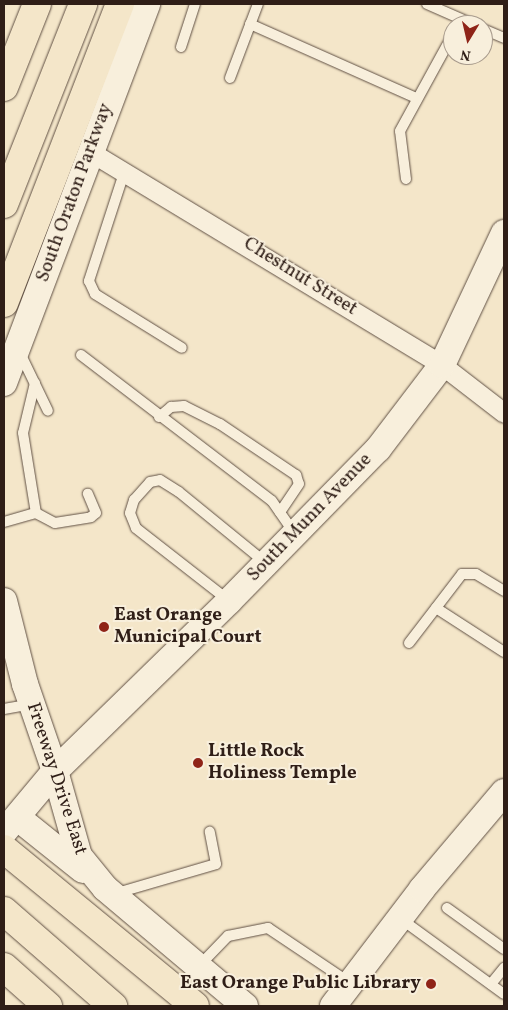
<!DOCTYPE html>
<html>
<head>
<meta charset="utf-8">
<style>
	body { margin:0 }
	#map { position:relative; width:508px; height:1010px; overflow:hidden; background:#f4e6c9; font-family:Vollkorn,serif }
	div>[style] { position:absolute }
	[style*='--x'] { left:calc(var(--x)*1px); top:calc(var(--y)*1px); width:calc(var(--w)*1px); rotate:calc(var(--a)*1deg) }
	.roads { filter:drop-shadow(0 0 1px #605044) drop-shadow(0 0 1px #605044) }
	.lane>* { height:10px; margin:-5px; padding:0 5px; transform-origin:5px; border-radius:5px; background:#f8efdc }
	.street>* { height:19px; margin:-9.5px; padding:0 9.5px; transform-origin:9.5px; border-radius:9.5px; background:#f8efdc }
	.secondary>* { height:26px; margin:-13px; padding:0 13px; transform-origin:13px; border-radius:13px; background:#f8efdc }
	.highway>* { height:28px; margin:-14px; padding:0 14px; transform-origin:14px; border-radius:14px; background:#f4e6c9 }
	.dots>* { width:14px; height:14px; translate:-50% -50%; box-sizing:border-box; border:2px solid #f8efdc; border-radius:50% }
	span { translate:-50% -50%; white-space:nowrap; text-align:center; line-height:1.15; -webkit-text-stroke:4px #f8efdc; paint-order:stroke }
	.street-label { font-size:19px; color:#2f1e17 }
	.poi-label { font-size:19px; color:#2f1e17; font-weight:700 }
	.left { translate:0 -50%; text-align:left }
	.right { translate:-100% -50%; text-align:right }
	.frame { position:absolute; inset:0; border:5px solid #2f1e17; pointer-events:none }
	.north { position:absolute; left:443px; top:15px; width:50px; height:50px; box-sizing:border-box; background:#f8efdc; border:1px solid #a89b8d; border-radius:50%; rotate:189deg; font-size:14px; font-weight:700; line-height:20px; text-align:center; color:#2f1e17 }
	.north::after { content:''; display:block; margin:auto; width:18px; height:22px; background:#8f2418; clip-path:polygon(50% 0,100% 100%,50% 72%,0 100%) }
</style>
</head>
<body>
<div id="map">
	<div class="roads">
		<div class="lane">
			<i style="--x:427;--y:4;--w:52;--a:23.6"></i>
			<i style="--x:250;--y:24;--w:182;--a:24"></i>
			<i style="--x:483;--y:29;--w:23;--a:23"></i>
			<i style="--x:181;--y:47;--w:45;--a:-72"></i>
			<i style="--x:230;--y:78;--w:79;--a:-69.3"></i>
			<i style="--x:125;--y:170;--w:117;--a:108"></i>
			<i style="--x:89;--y:281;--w:14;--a:65"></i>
			<i style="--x:95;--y:294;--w:102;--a:31.8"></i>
			<i style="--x:406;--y:179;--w:48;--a:-97.1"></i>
			<i style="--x:400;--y:131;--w:111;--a:-61.3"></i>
			<i style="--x:20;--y:353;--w:64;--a:64.2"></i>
			<i style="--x:81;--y:355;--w:240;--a:37.4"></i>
			<i style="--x:272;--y:501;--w:40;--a:55.1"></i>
			<i style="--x:35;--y:383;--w:51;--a:103.5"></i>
			<i style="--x:23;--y:433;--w:81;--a:80.8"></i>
			<i style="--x:159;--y:417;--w:16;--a:-40"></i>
			<i style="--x:171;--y:407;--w:13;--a:-4"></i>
			<i style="--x:184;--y:406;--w:40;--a:26.6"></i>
			<i style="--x:220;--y:424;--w:92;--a:33.9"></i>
			<i style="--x:296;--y:475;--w:9;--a:72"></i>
			<i style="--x:299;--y:484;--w:34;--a:124"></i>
			<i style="--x:4;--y:522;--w:33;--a:-16"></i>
			<i style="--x:36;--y:513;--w:21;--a:28"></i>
			<i style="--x:55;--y:523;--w:36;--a:-9"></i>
			<i style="--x:91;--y:517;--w:6;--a:-39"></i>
			<i style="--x:96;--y:513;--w:21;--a:-113"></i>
			<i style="--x:228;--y:600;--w:117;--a:-142"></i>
			<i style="--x:136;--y:528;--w:16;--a:-112"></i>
			<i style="--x:130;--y:513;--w:14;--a:-73"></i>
			<i style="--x:134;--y:500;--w:24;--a:-48"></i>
			<i style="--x:150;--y:482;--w:10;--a:-11"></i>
			<i style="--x:160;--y:480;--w:22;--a:32"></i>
			<i style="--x:179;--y:492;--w:112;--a:39.2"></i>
			<i style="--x:436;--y:608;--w:81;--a:32.9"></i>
			<i style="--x:409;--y:643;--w:87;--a:-52.5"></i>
			<i style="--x:462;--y:574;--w:14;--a:0"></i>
			<i style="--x:476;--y:574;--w:33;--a:31"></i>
			<i style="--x:4;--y:709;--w:28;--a:-10"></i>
			<i style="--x:117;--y:893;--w:103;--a:-16.3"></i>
			<i style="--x:216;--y:864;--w:33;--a:-101"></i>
			<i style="--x:447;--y:908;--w:70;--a:35.7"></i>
			<i style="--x:401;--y:919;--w:127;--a:36.1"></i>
			<i style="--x:199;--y:966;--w:42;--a:-46"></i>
			<i style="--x:228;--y:936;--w:41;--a:-11.3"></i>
			<i style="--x:268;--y:928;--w:99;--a:33.9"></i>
			<i style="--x:491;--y:984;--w:21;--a:-51"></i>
		</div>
		<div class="street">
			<i style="--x:89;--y:151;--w:413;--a:31.2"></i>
			<i style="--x:442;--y:365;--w:78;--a:37.7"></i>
		</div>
		<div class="secondary">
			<i style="--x:4;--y:383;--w:405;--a:-69.3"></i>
			<i style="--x:4;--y:601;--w:86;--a:75.8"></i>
			<i style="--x:25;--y:684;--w:92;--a:71"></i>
			<i style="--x:55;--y:771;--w:88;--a:74.2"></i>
			<i style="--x:79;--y:856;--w:41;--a:50.9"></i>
			<i style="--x:105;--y:888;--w:183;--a:40.1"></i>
			<i style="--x:18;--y:818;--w:83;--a:38.7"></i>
			<i style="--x:4;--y:832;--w:80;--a:-50.1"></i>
			<i style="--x:55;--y:771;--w:243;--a:-44.3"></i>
			<i style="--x:229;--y:601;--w:213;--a:-45.6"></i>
			<i style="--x:378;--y:449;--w:106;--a:-52.7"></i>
			<i style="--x:442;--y:365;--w:146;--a:-64.8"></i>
			<i style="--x:333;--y:1006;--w:147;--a:-52.7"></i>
			<i style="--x:422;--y:889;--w:127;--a:-49.8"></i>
		</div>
		<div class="highway">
			<i style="--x:4;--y:87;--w:89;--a:-68.3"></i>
			<i style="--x:4;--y:204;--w:215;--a:-68.4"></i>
			<i style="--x:4;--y:303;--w:321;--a:-68.8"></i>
			<i style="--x:4;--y:849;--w:247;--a:39.4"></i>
			<i style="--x:4;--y:911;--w:145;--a:41.1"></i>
			<i style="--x:4;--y:967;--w:59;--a:41.6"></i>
		</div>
	</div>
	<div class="dots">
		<i style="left:104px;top:627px;background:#8f2418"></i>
		<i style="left:198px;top:763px;background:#8f2418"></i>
		<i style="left:431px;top:984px;background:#8f2418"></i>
	</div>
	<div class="street-label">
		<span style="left:75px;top:193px;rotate:-70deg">South Oraton Parkway</span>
		<span style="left:300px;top:277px;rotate:32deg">Chestnut Street</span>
		<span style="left:310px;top:518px;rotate:-46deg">South Munn Avenue</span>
		<span style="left:56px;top:779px;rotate:72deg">Freeway Drive East</span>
	</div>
	<div class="poi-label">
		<span class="left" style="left:114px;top:627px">East Orange<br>Municipal Court</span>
		<span class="left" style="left:208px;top:763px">Little Rock<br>Holiness Temple</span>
		<span class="right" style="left:421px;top:984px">East Orange Public Library</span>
	</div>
	<div class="frame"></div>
	<div class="north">N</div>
</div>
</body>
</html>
